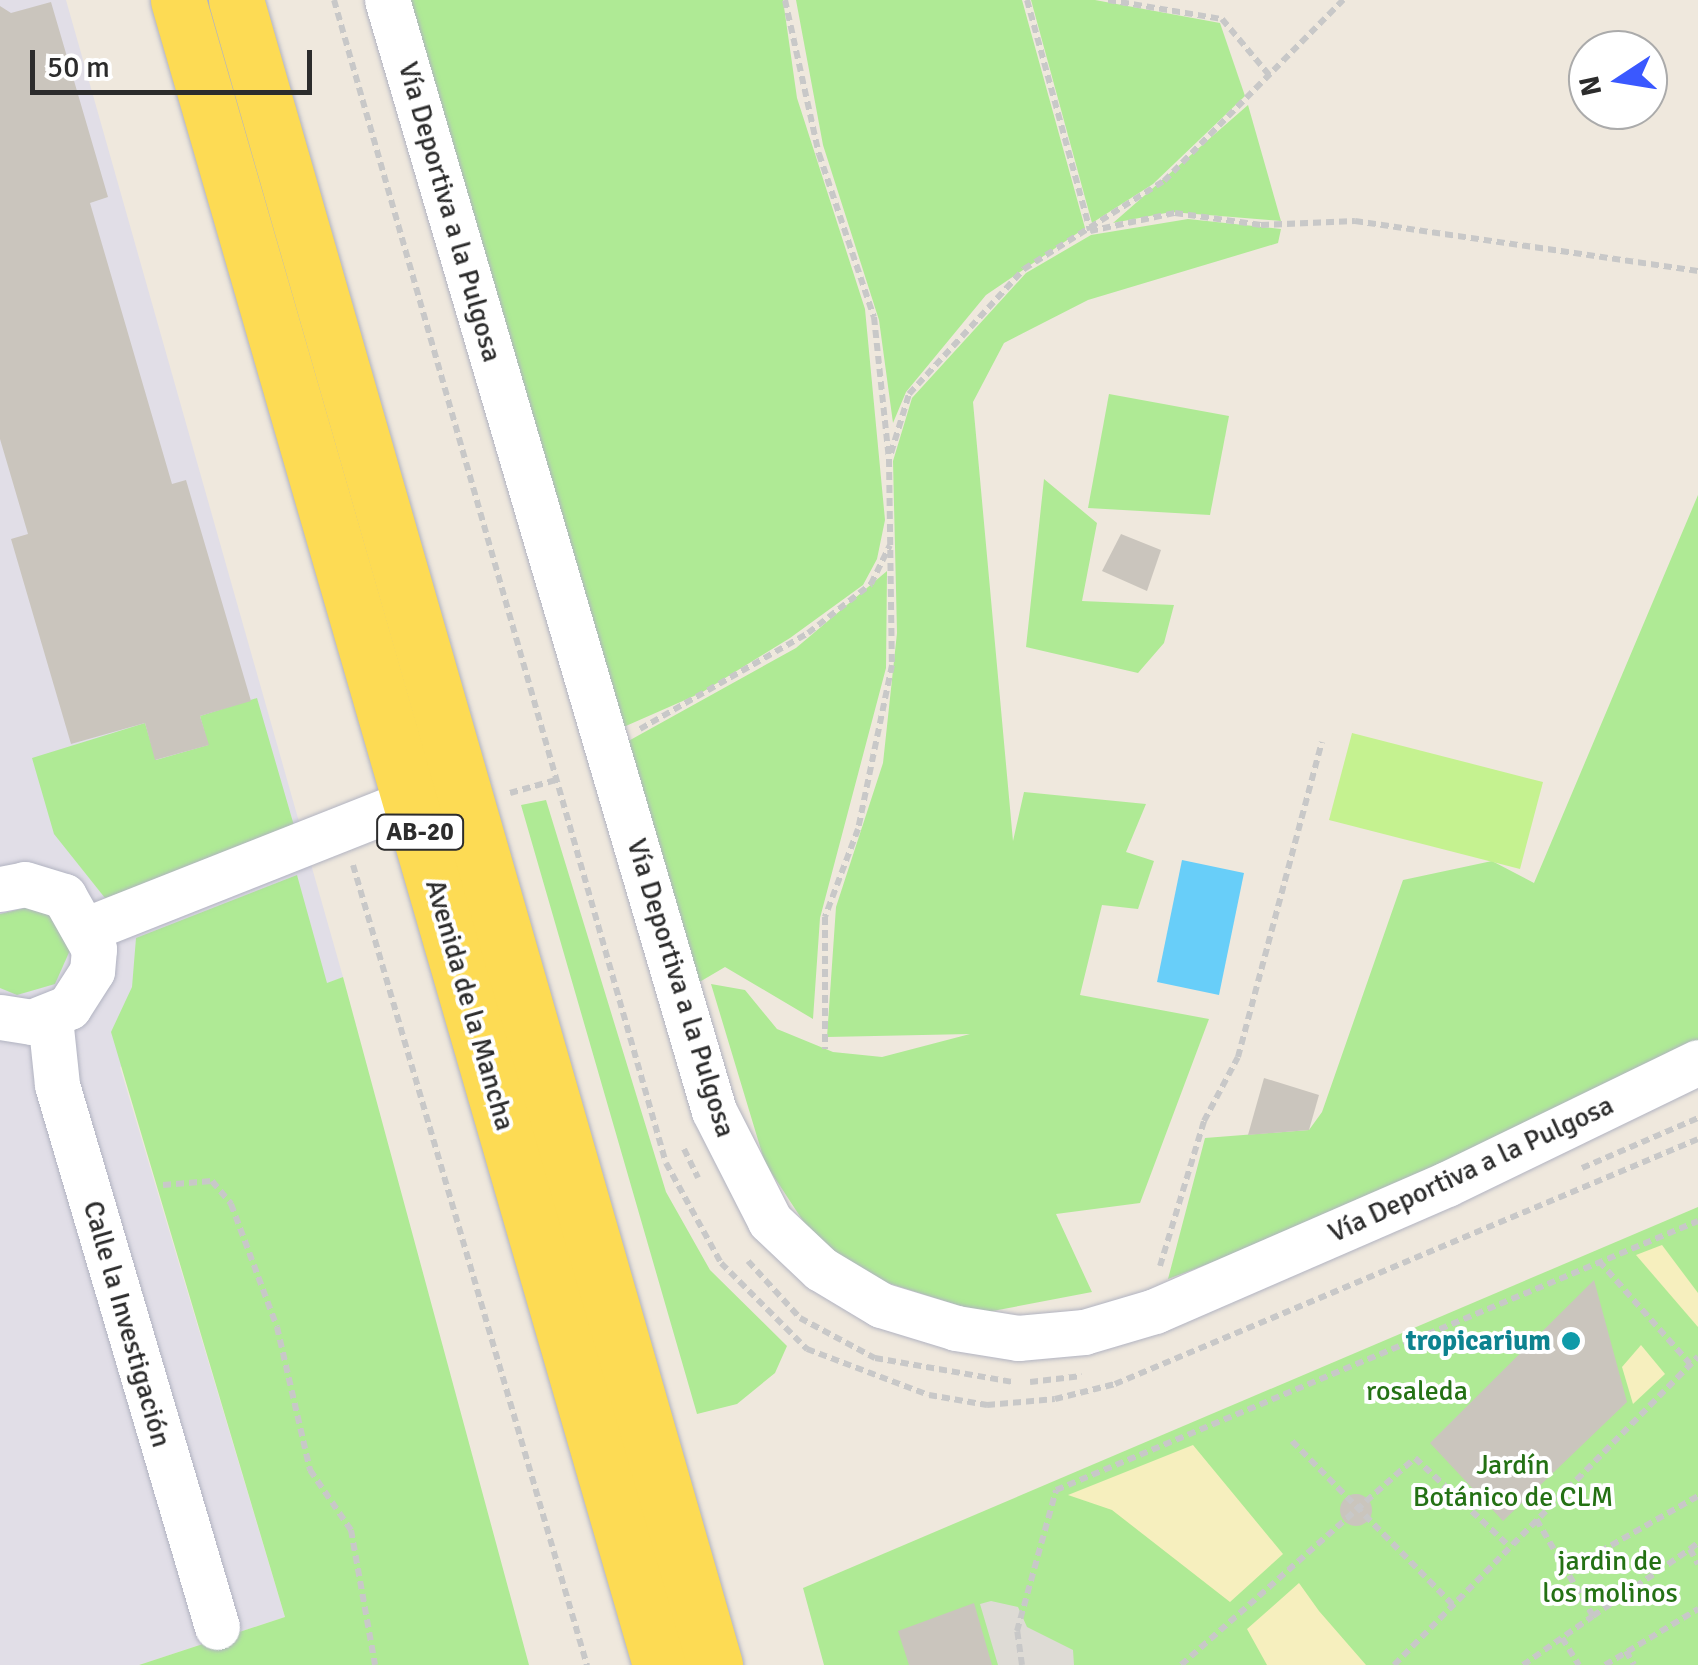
<!DOCTYPE html>
<html>
<head>
<meta charset="utf-8">
<style>
	body { margin:0 }
	#map { position:relative; width:1698px; height:1665px; overflow:hidden; background:#efe8dd; font-family:Signika,sans-serif }
	div>[style] { position:absolute }
	[style*='--x'] { left:calc(var(--x)*1px); top:calc(var(--y)*1px); width:calc(var(--w)*1px); rotate:calc(var(--a)*1deg) }
	.industrial>* { inset:0; background:#e1dee7 }
	.green>* { inset:0; background:#afea95 }
	.sand>* { inset:0; background:#f6efbe }
	.pitch>* { inset:0; background:#c5f290 }
	.plaza>* { inset:0; background:#dedbd5 }
	.water>* { inset:0; background:#68cef9 }
	.building>* { inset:0; background:#cac5bd }
	.round { border-radius:50% }
	.path>* { height:6px; margin-top:-3px; transform-origin:0; background:repeating-linear-gradient(90deg,#c8c8c8 0 8px,transparent 0 13px) }
	.roads { filter:drop-shadow(0 0 2px #b1b3c1) drop-shadow(0 0 2px #b1b3c1) }
	.minor>* { height:45px; margin:-22.5px; padding:0 22.5px; transform-origin:22.5px; border-radius:22.5px; background:#fff }
	.major>* { height:55px; margin:-27.5px; padding:0 27.5px; transform-origin:27.5px; border-radius:27.5px; background:#fddb54 }
	.dots>* { width:28px; height:28px; translate:-50% -50%; box-sizing:border-box; border:5px solid #fff; border-radius:50% }
	span { translate:-50% -50%; white-space:nowrap; text-align:center; line-height:1.15; -webkit-text-stroke:8px #fff; paint-order:stroke }
	.shield-label span { padding:2px 8px; background:#fff; border:2px solid; border-radius:8px; -webkit-text-stroke-width:0 }
	.shield-label { font-size:25px; color:#2c2c2c; font-weight:700 }
	.street-label { font-size:28px; color:#2c2c2c }
	.culture-label { font-size:28px; color:#0d838f; font-weight:700 }
	.right { translate:-100% -50%; text-align:right }
	.park-label { font-size:28px; color:#247114 }
	.north { position:absolute; left:1568px; top:30px; width:100px; height:100px; box-sizing:border-box; background:#fff; border:2px solid #ababab; border-radius:50%; rotate:258deg; font-size:28px; font-weight:700; line-height:40px; text-align:center; color:#2c2c2c }
	.north::after { content:''; display:block; margin:auto; width:35px; height:45px; background:#3a58ff; clip-path:polygon(50% 0,100% 100%,50% 72%,0 100%) }
	.scale { position:absolute; left:30px; top:50px; width:282px; height:45px; box-sizing:border-box; border:5px solid #2c2c2c; border-top:0; padding-left:12px; font-size:30px; line-height:35px; white-space:nowrap; color:#2c2c2c; -webkit-text-stroke:8px #fff; paint-order:stroke }
</style>
</head>
<body>
<div id="map">
	<div class="industrial">
		<i style="clip-path:polygon(0 0,66px 0,343px 977px,120px 1067px,285px 1617px,139px 1665px,0 1665px)"></i>
	</div>
	<div class="green">
		<i style="clip-path:polygon(408px 0,783px 0,797px 98px,865px 309px,885px 520px,877px 559px,863px 585px,790px 638px,701px 693px,619px 729px)"></i>
		<i style="clip-path:polygon(796px 0,1022px 0,1085px 228px,986px 295px,906px 392px,893px 423px,879px 320px,823px 145px)"></i>
		<i style="clip-path:polygon(1031px 0,1095px 0,1220px 23px,1245px 96px,1153px 184px,1092px 223px)"></i>
		<i style="clip-path:polygon(1248px 105px,1281px 221px,1171px 212px,1113px 223px)"></i>
		<i style="clip-path:polygon(1188px 219px,1281px 229px,1278px 243px,1088px 300px,1004px 343px,973px 402px,1013px 841px,1024px 792px,1146px 804px,1126px 852px,1154px 861px,1138px 909px,1102px 905px,1080px 995px,1209px 1019px,1140px 1203px,1056px 1214px,1092px 1292px,982px 1313px,850px 1271px,805px 1224px,765px 1163px,711px 984px,745px 990px,777px 1029px,833px 1052px,882px 1057px,970px 1034px,827px 1037px,836px 907px,883px 763px,897px 633px,893px 461px,912px 398px,1026px 273px,1091px 235px)"></i>
		<i style="clip-path:polygon(1109px 394px,1229px 416px,1210px 515px,1088px 508px)"></i>
		<i style="clip-path:polygon(1044px 479px,1097px 523px,1082px 601px,1174px 605px,1164px 643px,1138px 673px,1026px 647px)"></i>
		<i style="clip-path:polygon(1698px 495px,1698px 1042px,1375px 1201px,1168px 1279px,1205px 1138px,1309px 1130px,1322px 1112px,1403px 880px,1492px 861px,1534px 883px)"></i>
		<i style="clip-path:polygon(887px 571px,886px 668px,820px 918px,813px 1019px,725px 967px,691px 987px,623px 744px,796px 648px)"></i>
		<i style="clip-path:polygon(257px 698px,297px 836px,105px 898px,54px 834px,32px 758px,145px 723px,156px 760px,208px 745px,200px 716px)"></i>
		<i style="clip-path:polygon(546px 800px,666px 1192px,710px 1270px,787px 1346px,775px 1373px,737px 1404px,697px 1414px,521px 805px)"></i>
		<i style="clip-path:polygon(297px 875px,327px 983px,343px 977px,529px 1665px,139px 1665px,285px 1617px,111px 1032px,132px 987px,136px 938px)"></i>
		<i style="clip-path:polygon(33px 906px,52px 913px,71px 948px,55px 984px,17px 995px,0 988px,0 914px)"></i>
		<i style="clip-path:polygon(1698px 1207px,1698px 1665px,824px 1665px,803px 1588px)"></i>
	</div>
	<div class="sand">
		<i style="clip-path:polygon(1662px 1245px,1698px 1293px,1698px 1327px,1636px 1255px)"></i>
		<i style="clip-path:polygon(1641px 1345px,1665px 1374px,1633px 1404px,1622px 1367px)"></i>
		<i style="clip-path:polygon(1193px 1445px,1283px 1554px,1230px 1602px,1112px 1510px,1068px 1495px)"></i>
		<i style="clip-path:polygon(1299px 1583px,1319px 1611px,1366px 1665px,1267px 1665px,1247px 1629px)"></i>
	</div>
	<div class="pitch">
		<i style="clip-path:polygon(1352px 733px,1543px 782px,1520px 869px,1329px 820px)"></i>
	</div>
	<div class="plaza">
		<i style="clip-path:polygon(991px 1601px,1018px 1607px,1027px 1627px,1073px 1650px,1074px 1665px,998px 1665px,980px 1604px)"></i>
	</div>
	<div class="water">
		<i style="clip-path:polygon(1182px 860px,1244px 873px,1219px 995px,1157px 982px)"></i>
	</div>
	<div class="building">
		<i style="clip-path:polygon(51px 2px,108px 197px,90px 203px,172px 484px,186px 480px,251px 701px,200px 716px,209px 745px,155px 760px,145px 723px,71px 744px,11px 539px,28px 534px,0 439px,0 6px,11px 13px)"></i>
		<i style="clip-path:polygon(1121px 534px,1161px 550px,1147px 591px,1102px 571px)"></i>
		<i style="clip-path:polygon(1264px 1078px,1319px 1095px,1309px 1130px,1248px 1135px)"></i>
		<i style="clip-path:polygon(1594px 1280px,1627px 1402px,1503px 1521px,1430px 1443px)"></i>
		<i class="round" style="left:1340px;top:1494px;width:32px;height:32px"></i>
		<i style="clip-path:polygon(974px 1603px,992px 1665px,909px 1665px,898px 1631px)"></i>
	</div>
	<div class="path">
		<i style="--x:334;--y:0;--w:1209;--a:74.07"></i>
		<i style="--x:666;--y:1163;--w:114;--a:61.2"></i>
		<i style="--x:721;--y:1263;--w:122;--a:45"></i>
		<i style="--x:807;--y:1349;--w:130;--a:20.7"></i>
		<i style="--x:929;--y:1395;--w:59;--a:9.8"></i>
		<i style="--x:987;--y:1405;--w:68;--a:-5"></i>
		<i style="--x:1055;--y:1399;--w:62;--a:-14"></i>
		<i style="--x:1115;--y:1384;--w:632;--a:-22.79"></i>
		<i style="--x:785;--y:0;--w:158;--a:77.6"></i>
		<i style="--x:819;--y:154;--w:172;--a:71.4"></i>
		<i style="--x:874;--y:317;--w:143;--a:84"></i>
		<i style="--x:889;--y:459;--w:206;--a:89.2"></i>
		<i style="--x:892;--y:665;--w:167;--a:101.7"></i>
		<i style="--x:858;--y:829;--w:94;--a:110.6"></i>
		<i style="--x:825;--y:917;--w:132;--a:90"></i>
		<i style="--x:1027;--y:0;--w:239;--a:74.7"></i>
		<i style="--x:1090;--y:231;--w:87;--a:-12"></i>
		<i style="--x:1175;--y:213;--w:87;--a:7.9"></i>
		<i style="--x:1261;--y:225;--w:94;--a:-2.4"></i>
		<i style="--x:1355;--y:221;--w:347;--a:8.3"></i>
		<i style="--x:1108;--y:0;--w:116;--a:9.5"></i>
		<i style="--x:1222;--y:19;--w:75;--a:49.9"></i>
		<i style="--x:891;--y:453;--w:62;--a:-73"></i>
		<i style="--x:909;--y:394;--w:170;--a:-47.4"></i>
		<i style="--x:1024;--y:269;--w:165;--a:-32.2"></i>
		<i style="--x:1164;--y:181;--w:255;--a:-45.3"></i>
		<i style="--x:640;--y:729;--w:193;--a:-29.7"></i>
		<i style="--x:808;--y:633;--w:80;--a:-37.9"></i>
		<i style="--x:871;--y:584;--w:43;--a:-64"></i>
		<i style="--x:510;--y:793;--w:48;--a:-15.8"></i>
		<i style="--x:353;--y:865;--w:834;--a:73.7"></i>
		<i style="--x:684;--y:1149;--w:32;--a:64"></i>
		<i style="--x:1582;--y:1168;--w:126;--a:-23.3"></i>
		<i style="--x:163;--y:1185;--w:49;--a:-4.7"></i>
		<i style="--x:212;--y:1181;--w:30;--a:50"></i>
		<i style="--x:231;--y:1204;--w:131;--a:69.5"></i>
		<i style="--x:277;--y:1327;--w:147;--a:77"></i>
		<i style="--x:310;--y:1470;--w:73;--a:55.7"></i>
		<i style="--x:351;--y:1530;--w:137;--a:79.9"></i>
		<i style="--x:748;--y:1261;--w:77;--a:47.6"></i>
		<i style="--x:800;--y:1318;--w:85;--a:28.1"></i>
		<i style="--x:875;--y:1358;--w:139;--a:9.9"></i>
		<i style="--x:1599;--y:1261;--w:137;--a:48.5"></i>
		<i style="--x:1160;--y:1266;--w:152;--a:-73.1"></i>
		<i style="--x:1204;--y:1121;--w:72;--a:-62"></i>
		<i style="--x:1238;--y:1057;--w:326;--a:-75.1"></i>
		<i style="--x:1030;--y:1382;--w:52;--a:-6.6"></i>
		<i style="--x:1292;--y:1441;--w:230;--a:45.5"></i>
		<i style="--x:1690;--y:1549;--w:10;--a:-37"></i>
		<i style="--x:1566;--y:1571;--w:152;--a:-29.6"></i>
		<i style="--x:1593;--y:1616;--w:118;--a:-34.6"></i>
		<i style="--x:1690;--y:1549;--w:17;--a:62"></i>
		<i style="--x:1562;--y:1638;--w:32;--a:58"></i>
		<i style="--x:1626;--y:1651;--w:16;--a:60"></i>
		<i style="--x:1022;--y:1665;--w:34;--a:-98"></i>
		<i style="--x:1017;--y:1631;--w:146;--a:-74.5"></i>
		<i style="--x:1056;--y:1490;--w:696;--a:-22.73"></i>
		<i style="--x:1181;--y:1665;--w:312;--a:-41.5"></i>
		<i style="--x:1415;--y:1458;--w:129;--a:43.1"></i>
		<i style="--x:1394;--y:1665;--w:433;--a:-45.4"></i>
		<i style="--x:1523;--y:1665;--w:85;--a:-35"></i>
		<i style="--x:1593;--y:1616;--w:113;--a:-120.4"></i>
		<i style="--x:1605;--y:1665;--w:109;--a:-31.1"></i>
	</div>
	<div class="roads">
		<div class="minor">
			<i style="--x:387;--y:0;--w:1158;--a:73.6"></i>
			<i style="--x:714;--y:1111;--w:123;--a:63"></i>
			<i style="--x:770;--y:1221;--w:70;--a:43.3"></i>
			<i style="--x:821;--y:1269;--w:70;--a:31"></i>
			<i style="--x:881;--y:1305;--w:78;--a:17"></i>
			<i style="--x:956;--y:1328;--w:63;--a:9.2"></i>
			<i style="--x:1018;--y:1338;--w:66;--a:-5.2"></i>
			<i style="--x:1084;--y:1332;--w:74;--a:-16.5"></i>
			<i style="--x:1155;--y:1311;--w:318;--a:-23.5"></i>
			<i style="--x:1447;--y:1184;--w:279;--a:-25.9"></i>
			<i style="--x:0;--y:889;--w:25;--a:-11"></i>
			<i style="--x:25;--y:884;--w:41;--a:17.1"></i>
			<i style="--x:64;--y:896;--w:61;--a:60.5"></i>
			<i style="--x:94;--y:949;--w:22;--a:95"></i>
			<i style="--x:92;--y:971;--w:43;--a:122.6"></i>
			<i style="--x:69;--y:1007;--w:40;--a:158"></i>
			<i style="--x:32;--y:1022;--w:32;--a:-171"></i>
			<i style="--x:90;--y:928;--w:344;--a:-21.6"></i>
			<i style="--x:50;--y:1018;--w:67;--a:84"></i>
			<i style="--x:57;--y:1085;--w:565;--a:73.55"></i>
		</div>
		<div class="major">
			<i style="--x:178;--y:0;--w:1733;--a:73.85"></i>
			<i style="--x:236;--y:0;--w:1733;--a:73.95"></i>
		</div>
	</div>
	<div class="dots">
		<i style="left:1571px;top:1341px;background:#0f9aa8"></i>
	</div>
	<div class="shield-label">
		<span style="left:420px;top:832px">AB-20</span>
	</div>
	<div class="street-label">
		<span style="left:450px;top:212px;rotate:74deg">Vía Deportiva a la Pulgosa</span>
		<span style="left:681px;top:988px;rotate:73deg">Vía Deportiva a la Pulgosa</span>
		<span style="left:470px;top:1005px;rotate:74deg">Avenida de la Mancha</span>
		<span style="left:1471px;top:1169px;rotate:-25deg">Vía Deportiva a la Pulgosa</span>
		<span style="left:127px;top:1324px;rotate:74deg">Calle la Investigación</span>
	</div>
	<div class="culture-label">
		<span class="right" style="left:1551px;top:1341px">tropicarium</span>
	</div>
	<div class="park-label">
		<span style="left:1417px;top:1391px">rosaleda</span>
		<span style="left:1513px;top:1481px">Jardín<br>Botánico de CLM</span>
		<span style="left:1610px;top:1577px">jardin de<br>los molinos</span>
	</div>
	<div class="north">N</div>
	<div class="scale">50 m</div>
</div>
</body>
</html>
